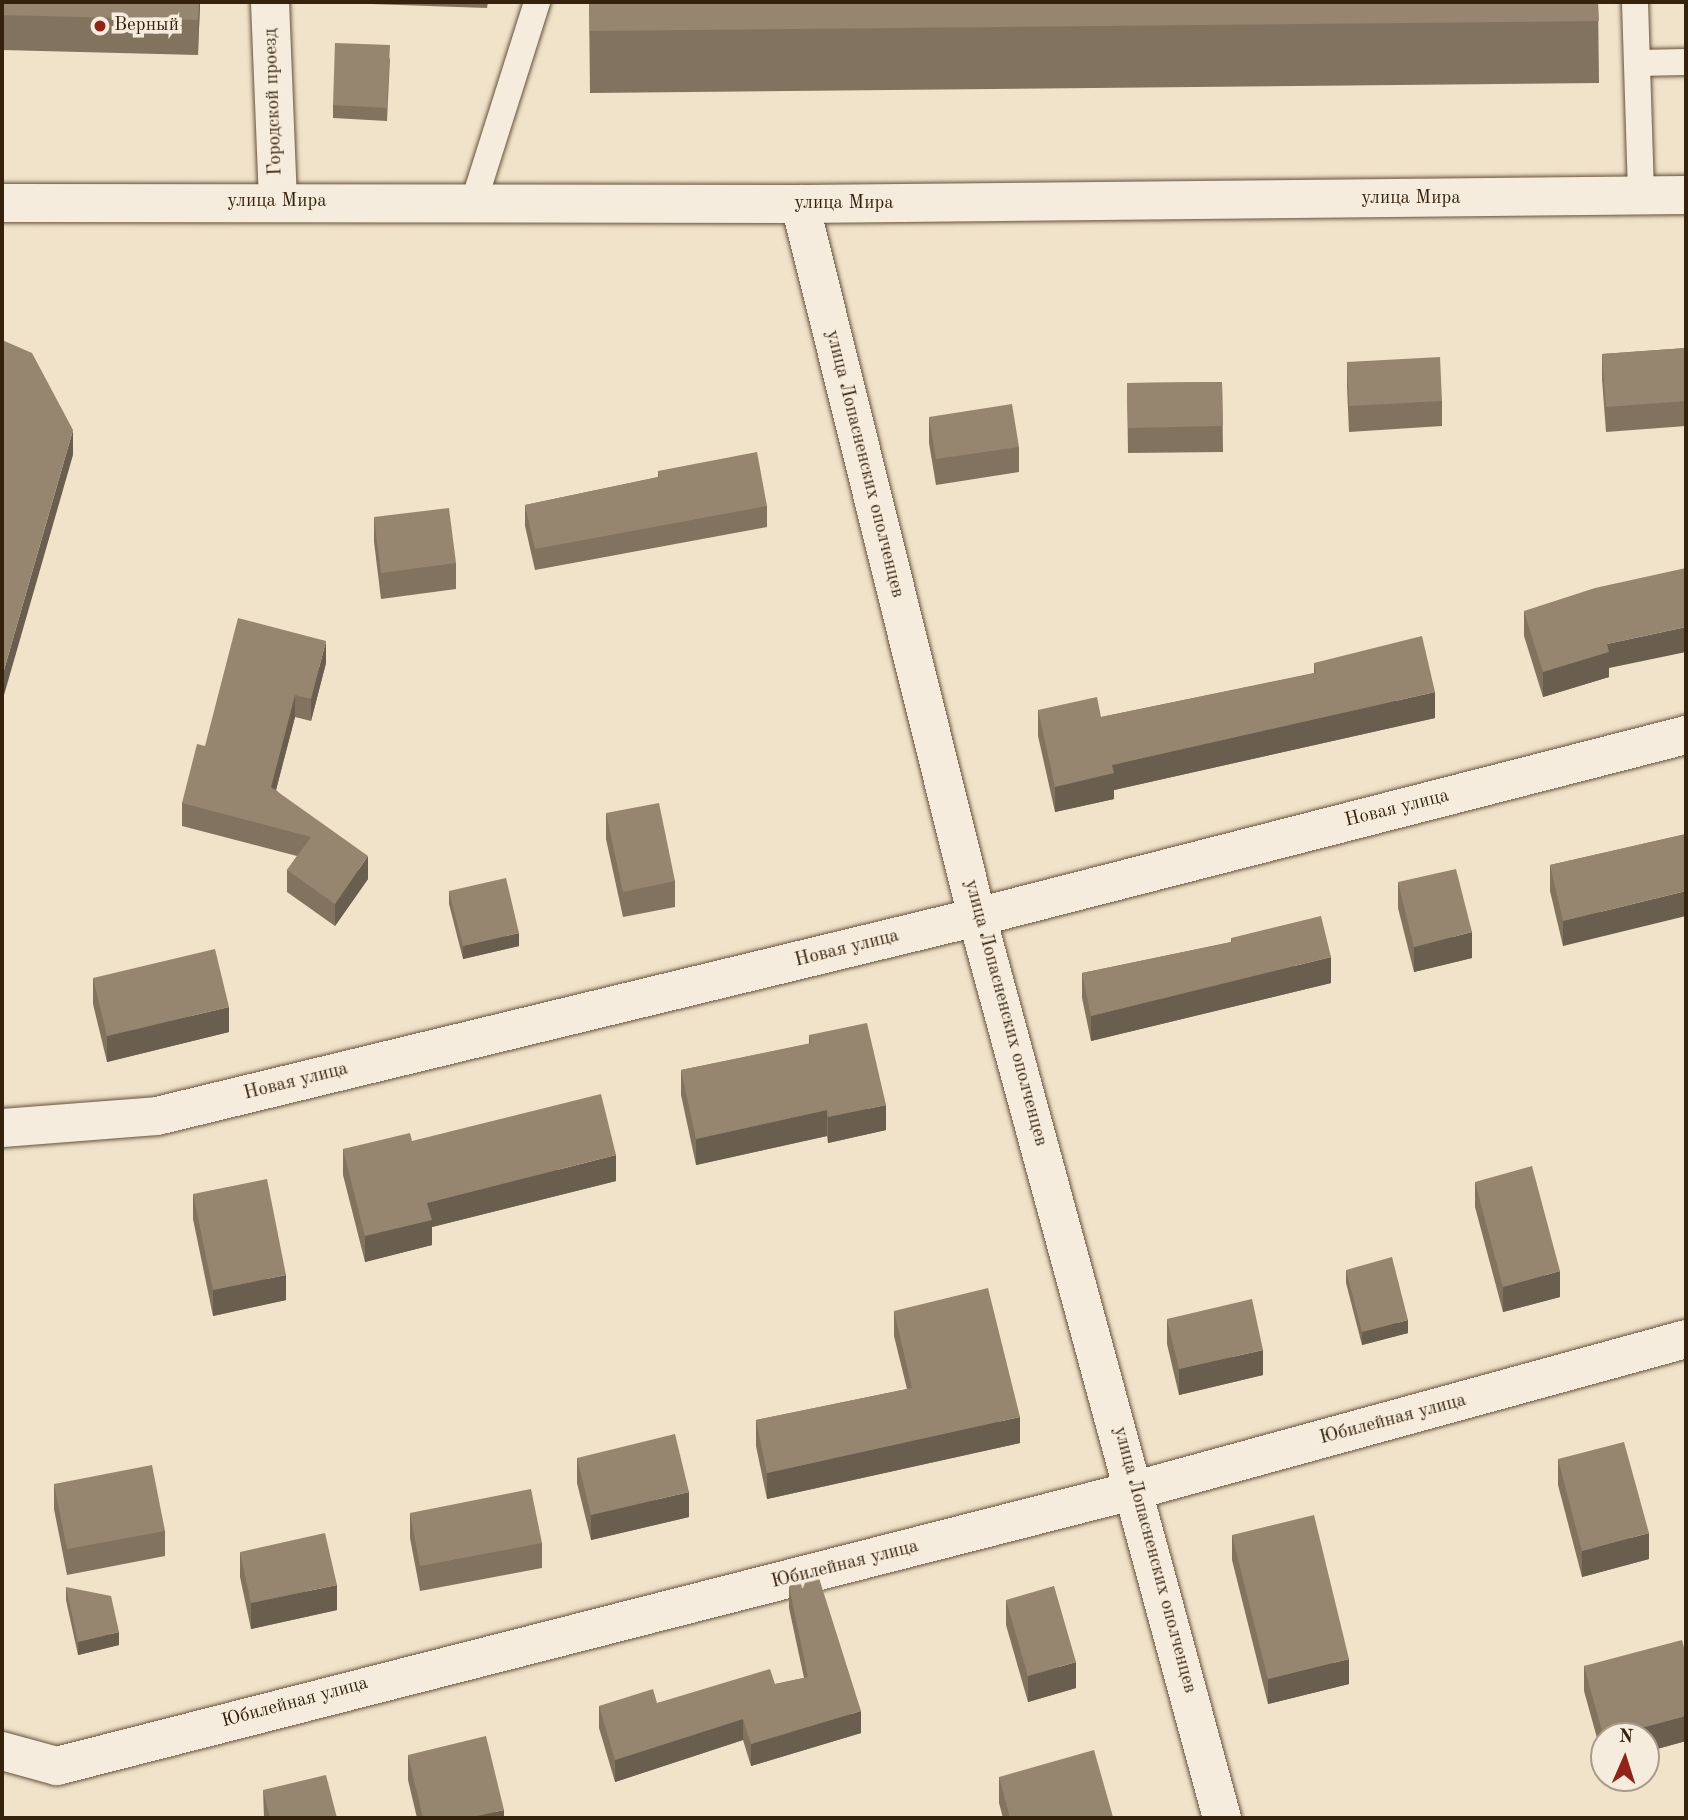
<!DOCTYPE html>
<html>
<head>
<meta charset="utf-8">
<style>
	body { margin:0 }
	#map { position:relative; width:1688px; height:1820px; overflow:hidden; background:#f1e2ca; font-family:"Old Standard TT",serif }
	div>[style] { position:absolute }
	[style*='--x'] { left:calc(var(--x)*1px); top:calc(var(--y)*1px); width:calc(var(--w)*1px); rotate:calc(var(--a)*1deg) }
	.roads { filter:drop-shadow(0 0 2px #64523c) drop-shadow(0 0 2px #64523c) }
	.service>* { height:26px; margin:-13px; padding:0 13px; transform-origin:13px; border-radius:13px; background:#f6ecdd }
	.minor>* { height:38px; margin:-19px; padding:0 19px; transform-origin:19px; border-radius:19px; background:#f6ecdd }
	.tertiary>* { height:38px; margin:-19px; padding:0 19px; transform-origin:19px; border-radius:19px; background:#f6ecdd }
	.wall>* { inset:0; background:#82735f }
	.shaded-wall>* { inset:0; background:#6a5e4e }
	.building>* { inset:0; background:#97866f }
	.dots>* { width:19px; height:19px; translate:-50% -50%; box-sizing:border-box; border:4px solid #f6ecdd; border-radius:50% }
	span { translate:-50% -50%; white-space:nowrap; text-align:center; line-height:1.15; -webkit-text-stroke:7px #f6ecdd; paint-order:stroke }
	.poi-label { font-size:19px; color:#35220d }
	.left { translate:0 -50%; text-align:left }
	.street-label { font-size:19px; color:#35220d }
	.frame { position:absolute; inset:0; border:4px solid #35220d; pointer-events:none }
	.north { position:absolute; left:1590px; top:1722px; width:70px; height:70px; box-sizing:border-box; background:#f6ecdd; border:2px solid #a99b8a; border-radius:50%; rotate:3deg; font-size:19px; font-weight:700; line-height:28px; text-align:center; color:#35220d }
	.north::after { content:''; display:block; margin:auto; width:24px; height:32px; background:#8f2418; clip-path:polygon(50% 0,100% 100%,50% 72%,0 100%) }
</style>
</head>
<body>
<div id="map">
	<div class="roads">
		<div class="service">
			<i style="--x:1635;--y:2;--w:196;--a:88.2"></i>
			<i style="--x:1637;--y:63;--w:49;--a:-1.2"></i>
			<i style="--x:474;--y:201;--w:209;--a:-72.4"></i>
		</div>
		<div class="minor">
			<i style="--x:270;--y:2;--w:200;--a:87.7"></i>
			<i style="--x:2;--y:1128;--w:155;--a:-4.4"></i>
			<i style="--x:157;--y:1116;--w:844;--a:-13.64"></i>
			<i style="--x:977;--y:917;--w:732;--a:-14.4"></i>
			<i style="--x:2;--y:1751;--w:57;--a:15.3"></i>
			<i style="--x:57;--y:1766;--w:1114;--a:-14.35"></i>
			<i style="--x:1136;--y:1490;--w:570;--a:-15.35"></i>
		</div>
		<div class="tertiary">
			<i style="--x:2;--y:203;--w:798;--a:0.07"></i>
			<i style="--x:800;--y:204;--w:886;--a:-0.58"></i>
			<i style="--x:800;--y:204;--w:735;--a:76.06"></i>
			<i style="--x:977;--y:917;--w:934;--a:74.79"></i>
		</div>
	</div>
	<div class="wall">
		<i style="clip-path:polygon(2px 2px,200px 2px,198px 55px,2px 50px)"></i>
		<i style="clip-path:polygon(371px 2px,488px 2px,487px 8px,371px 4px)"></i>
		<i style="clip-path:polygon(589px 2px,1598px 2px,1599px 83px,590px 93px)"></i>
		<i style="clip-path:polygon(390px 58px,387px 121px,333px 118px,333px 105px)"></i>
		<i style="clip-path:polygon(1686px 348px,1686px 426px,1606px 432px,1602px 379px,1602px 354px)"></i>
		<i style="clip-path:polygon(1347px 362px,1442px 401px,1442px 426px,1349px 432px,1347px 387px)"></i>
		<i style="clip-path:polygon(1222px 382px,1223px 452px,1128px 453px,1127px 383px)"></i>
		<i style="clip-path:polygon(929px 417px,1019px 447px,1019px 472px,936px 485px,929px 443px)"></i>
		<i style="clip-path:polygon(658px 471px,767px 506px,767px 527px,535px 570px,525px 526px,525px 505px,658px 477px)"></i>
		<i style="clip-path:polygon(374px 517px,456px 563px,456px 589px,381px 599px,374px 542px)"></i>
		<i style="clip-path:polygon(1524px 611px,1609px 668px,1609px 677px,1543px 697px,1524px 636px)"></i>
		<i style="clip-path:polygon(326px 663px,311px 721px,295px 717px,276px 790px,368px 879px,335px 926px,287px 892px,287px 870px,297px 856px,182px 826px,182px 803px,205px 746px)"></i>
		<i style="clip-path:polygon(1314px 663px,1435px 718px,1114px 790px,1114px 799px,1055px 812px,1038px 736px,1038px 710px,1101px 717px,1314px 673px)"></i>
		<i style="clip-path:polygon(606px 813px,675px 881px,675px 907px,623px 917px,606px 839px)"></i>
		<i style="clip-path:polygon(1686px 834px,1563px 946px,1550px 891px,1550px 865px)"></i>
		<i style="clip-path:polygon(1398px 882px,1472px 958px,1414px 972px,1398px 908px)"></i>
		<i style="clip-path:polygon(449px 891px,519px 946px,463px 959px,449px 904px)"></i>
		<i style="clip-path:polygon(1231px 938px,1331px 983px,1091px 1041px,1082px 998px,1082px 973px,1231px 942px)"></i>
		<i style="clip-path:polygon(93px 978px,229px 1032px,107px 1062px,93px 1004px)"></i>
		<i style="clip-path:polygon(809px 1035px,886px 1130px,828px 1143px,827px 1136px,696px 1165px,681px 1095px,681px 1070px,809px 1044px)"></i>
		<i style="clip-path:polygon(412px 1141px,616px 1181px,432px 1227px,432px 1245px,365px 1262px,343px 1175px,343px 1149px)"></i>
		<i style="clip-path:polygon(1475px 1182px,1560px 1297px,1503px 1312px,1475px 1207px)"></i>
		<i style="clip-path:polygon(193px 1194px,286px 1300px,213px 1316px,193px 1219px)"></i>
		<i style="clip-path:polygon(1346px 1270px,1408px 1333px,1362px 1345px,1346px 1283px)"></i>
		<i style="clip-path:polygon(894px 1311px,1020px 1443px,767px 1499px,756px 1446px,756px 1420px,907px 1389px,894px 1336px)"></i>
		<i style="clip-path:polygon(1167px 1319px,1263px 1375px,1179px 1395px,1167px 1344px)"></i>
		<i style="clip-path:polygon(577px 1458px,689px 1517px,591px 1540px,577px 1483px)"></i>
		<i style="clip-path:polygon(1558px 1459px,1649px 1559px,1582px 1577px,1558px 1485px)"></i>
		<i style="clip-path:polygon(54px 1484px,165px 1531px,165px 1556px,67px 1575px,54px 1509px)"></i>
		<i style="clip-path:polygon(410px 1513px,542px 1543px,542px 1568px,420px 1591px,410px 1538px)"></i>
		<i style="clip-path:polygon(1232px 1535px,1349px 1684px,1268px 1704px,1232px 1560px)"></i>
		<i style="clip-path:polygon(240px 1552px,337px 1610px,251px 1629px,240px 1577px)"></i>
		<i style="clip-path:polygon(789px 1586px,861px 1733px,751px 1766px,743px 1740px,615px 1782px,599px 1728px,599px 1706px,657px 1703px,775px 1684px,804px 1678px,789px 1608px)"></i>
		<i style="clip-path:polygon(66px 1587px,119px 1645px,78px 1655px,66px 1600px)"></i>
		<i style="clip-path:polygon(1006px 1600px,1076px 1688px,1028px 1702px,1006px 1625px)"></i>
		<i style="clip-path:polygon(1686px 1655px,1686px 1741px,1646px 1752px,1646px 1736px,1604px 1763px,1584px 1691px,1584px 1666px)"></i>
		<i style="clip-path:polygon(408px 1755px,504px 1818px,417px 1818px,408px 1780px)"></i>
		<i style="clip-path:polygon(999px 1777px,1113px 1818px,1003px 1818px,999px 1803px)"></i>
		<i style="clip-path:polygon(263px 1790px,337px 1818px,264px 1818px)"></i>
	</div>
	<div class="shaded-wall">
		<i style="clip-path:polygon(199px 2px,200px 2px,198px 55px)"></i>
		<i style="clip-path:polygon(73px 430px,73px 455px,2px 702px,2px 677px)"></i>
		<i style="clip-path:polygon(1686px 627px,1686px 652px,1609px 668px,1609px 677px,1543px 697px,1543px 672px,1607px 644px)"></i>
		<i style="clip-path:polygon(326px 641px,326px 663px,311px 721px,311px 699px)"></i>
		<i style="clip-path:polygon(1435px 692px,1435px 718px,1114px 790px,1114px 799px,1055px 812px,1055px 787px,1112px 765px)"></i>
		<i style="clip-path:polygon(295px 695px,295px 717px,271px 809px,271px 787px)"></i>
		<i style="clip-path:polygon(368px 856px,368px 879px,335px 926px,335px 904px)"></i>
		<i style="clip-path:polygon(1686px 891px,1686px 916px,1563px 946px,1563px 921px)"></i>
		<i style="clip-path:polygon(1472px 932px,1472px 958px,1414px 972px,1414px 947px)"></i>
		<i style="clip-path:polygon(519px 933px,519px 946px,463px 959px,463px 946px)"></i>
		<i style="clip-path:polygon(1331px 957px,1331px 983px,1091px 1041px,1091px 1016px)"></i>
		<i style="clip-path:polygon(229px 1007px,229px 1032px,107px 1062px,107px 1036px)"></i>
		<i style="clip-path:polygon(886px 1105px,886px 1130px,828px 1143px,828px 1117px)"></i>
		<i style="clip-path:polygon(827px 1110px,827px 1136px,696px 1165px,696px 1139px)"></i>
		<i style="clip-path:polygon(616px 1155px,616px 1181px,432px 1227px,432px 1245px,365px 1262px,365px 1236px,427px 1203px)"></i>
		<i style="clip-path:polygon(1560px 1271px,1560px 1297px,1503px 1312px,1503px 1287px)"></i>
		<i style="clip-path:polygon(286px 1275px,286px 1300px,213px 1316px,213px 1290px)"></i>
		<i style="clip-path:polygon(1408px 1320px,1408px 1333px,1362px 1345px,1362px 1332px)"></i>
		<i style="clip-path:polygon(1263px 1350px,1263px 1375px,1179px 1395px,1179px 1369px)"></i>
		<i style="clip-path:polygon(1020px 1417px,1020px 1443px,767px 1499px,767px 1473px)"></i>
		<i style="clip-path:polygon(689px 1492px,689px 1517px,591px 1540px,591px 1515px)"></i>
		<i style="clip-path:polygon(1649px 1533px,1649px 1559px,1582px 1577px,1582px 1551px)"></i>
		<i style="clip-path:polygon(337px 1585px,337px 1610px,251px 1629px,251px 1603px)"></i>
		<i style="clip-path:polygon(119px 1632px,119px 1645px,78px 1655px,78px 1642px)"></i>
		<i style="clip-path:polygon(1349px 1659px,1349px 1684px,1268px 1704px,1268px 1679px)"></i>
		<i style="clip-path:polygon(1076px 1662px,1076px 1688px,1028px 1702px,1028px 1676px)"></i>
		<i style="clip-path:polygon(861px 1711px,861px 1733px,751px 1766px,751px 1744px)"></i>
		<i style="clip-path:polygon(1686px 1716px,1686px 1741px,1646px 1752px,1646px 1736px,1611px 1736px)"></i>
		<i style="clip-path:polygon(743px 1719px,743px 1740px,615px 1782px,615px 1760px)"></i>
		<i style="clip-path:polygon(504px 1810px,504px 1818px,468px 1818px)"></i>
	</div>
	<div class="building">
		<i style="clip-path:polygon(2px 2px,199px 2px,198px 20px,2px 15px)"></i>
		<i style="clip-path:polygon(589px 2px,1598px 2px,1599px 21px,590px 31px)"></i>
		<i style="clip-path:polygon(335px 43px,390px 45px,387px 108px,333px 105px)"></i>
		<i style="clip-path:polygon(2px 340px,32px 353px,73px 430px,2px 677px)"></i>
		<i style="clip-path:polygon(1686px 348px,1686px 401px,1606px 407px,1602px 354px)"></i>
		<i style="clip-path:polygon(1440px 357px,1442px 401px,1349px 406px,1347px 362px)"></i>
		<i style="clip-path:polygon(1222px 382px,1223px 426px,1128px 428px,1127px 383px)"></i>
		<i style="clip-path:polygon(1012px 404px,1019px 447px,936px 459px,929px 417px)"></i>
		<i style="clip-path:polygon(757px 452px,767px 506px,535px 549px,525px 505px,659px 477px,658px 471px)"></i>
		<i style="clip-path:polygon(449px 508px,456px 563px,381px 573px,374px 517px)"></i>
		<i style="clip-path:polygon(1686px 568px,1686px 627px,1607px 644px,1609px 652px,1543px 672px,1524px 611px,1595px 588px)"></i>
		<i style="clip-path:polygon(238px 618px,326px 641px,311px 699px,295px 695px,271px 787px,368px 856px,335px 904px,287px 870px,311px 837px,182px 803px,197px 744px,205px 746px)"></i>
		<i style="clip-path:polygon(1422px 636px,1435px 692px,1112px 765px,1114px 773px,1055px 787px,1038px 710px,1097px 697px,1101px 717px,1316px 673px,1314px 663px)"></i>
		<i style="clip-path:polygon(659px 803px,675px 881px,623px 892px,606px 813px)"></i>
		<i style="clip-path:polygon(1686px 834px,1686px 891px,1563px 921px,1550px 865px)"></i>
		<i style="clip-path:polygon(1456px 869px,1472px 932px,1414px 947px,1398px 882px)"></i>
		<i style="clip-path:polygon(506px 878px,519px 933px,463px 946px,449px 891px)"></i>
		<i style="clip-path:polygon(1321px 916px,1331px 957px,1091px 1016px,1082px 973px,1232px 942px,1231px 938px)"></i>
		<i style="clip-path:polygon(215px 949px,229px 1007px,107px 1036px,93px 978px)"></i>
		<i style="clip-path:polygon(867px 1023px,886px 1105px,828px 1117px,827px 1110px,696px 1139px,681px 1070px,811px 1043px,809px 1035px)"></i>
		<i style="clip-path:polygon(601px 1094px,616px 1155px,427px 1203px,432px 1220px,365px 1236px,343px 1149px,410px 1133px,412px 1141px)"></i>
		<i style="clip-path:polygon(1532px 1166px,1560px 1271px,1503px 1287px,1475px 1182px)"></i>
		<i style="clip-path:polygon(267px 1179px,286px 1275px,213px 1290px,193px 1194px)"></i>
		<i style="clip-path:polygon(1392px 1257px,1408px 1320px,1362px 1332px,1346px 1270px)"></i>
		<i style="clip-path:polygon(988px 1288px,1020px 1417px,767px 1473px,756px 1420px,912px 1388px,894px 1311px)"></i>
		<i style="clip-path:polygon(1252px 1299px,1263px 1350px,1179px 1369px,1167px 1319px)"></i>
		<i style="clip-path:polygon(675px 1434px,689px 1492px,591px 1515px,577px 1458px)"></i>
		<i style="clip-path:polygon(1624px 1442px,1649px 1533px,1582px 1551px,1558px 1459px)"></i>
		<i style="clip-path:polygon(152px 1465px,165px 1531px,67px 1549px,54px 1484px)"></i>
		<i style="clip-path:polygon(531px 1489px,542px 1543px,420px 1566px,410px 1513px)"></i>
		<i style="clip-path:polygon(1314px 1515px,1349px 1659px,1268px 1679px,1232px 1535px)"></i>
		<i style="clip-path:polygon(325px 1533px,337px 1585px,251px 1603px,240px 1552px)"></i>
		<i style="clip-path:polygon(819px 1578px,861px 1711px,751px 1744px,743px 1719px,615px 1760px,599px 1706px,653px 1689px,657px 1703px,770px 1669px,775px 1684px,808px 1677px,789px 1586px)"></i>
		<i style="clip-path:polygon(1054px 1586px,1076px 1662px,1028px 1676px,1006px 1600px)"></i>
		<i style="clip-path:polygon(66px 1587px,111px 1596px,119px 1632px,78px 1642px)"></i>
		<i style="clip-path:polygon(1682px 1640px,1686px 1655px,1686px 1716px,1611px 1736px,1604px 1736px,1604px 1738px,1584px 1666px)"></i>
		<i style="clip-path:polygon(486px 1736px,504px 1810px,468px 1818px,423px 1818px,408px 1755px)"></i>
		<i style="clip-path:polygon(1094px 1750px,1113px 1817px,1010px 1818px,999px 1777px)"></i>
		<i style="clip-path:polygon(326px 1775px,337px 1818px,270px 1818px,263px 1790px)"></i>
	</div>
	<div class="dots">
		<i style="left:100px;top:26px;background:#8f2418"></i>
	</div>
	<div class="poi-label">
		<span class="left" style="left:114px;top:26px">Верный</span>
	</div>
	<div class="street-label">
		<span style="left:274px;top:102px;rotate:-92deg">Городской проезд</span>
		<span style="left:1411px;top:199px">улица Мира</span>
		<span style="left:277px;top:202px">улица Мира</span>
		<span style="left:844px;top:204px">улица Мира</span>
		<span style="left:864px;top:464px;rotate:76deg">улица Лопасненских ополченцев</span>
		<span style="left:1397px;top:809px;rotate:-14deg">Новая улица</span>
		<span style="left:847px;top:949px;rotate:-14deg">Новая улица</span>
		<span style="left:1005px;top:1013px;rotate:75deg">улица Лопасненских ополченцев</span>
		<span style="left:296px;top:1082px;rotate:-14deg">Новая улица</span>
		<span style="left:1393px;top:1420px;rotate:-15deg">Юбилейная улица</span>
		<span style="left:1154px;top:1560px;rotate:75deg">улица Лопасненских ополченцев</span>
		<span style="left:845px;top:1565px;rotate:-14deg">Юбилейная улица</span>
		<span style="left:295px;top:1703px;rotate:-15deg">Юбилейная улица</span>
	</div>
	<div class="frame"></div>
	<div class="north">N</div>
</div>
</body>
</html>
